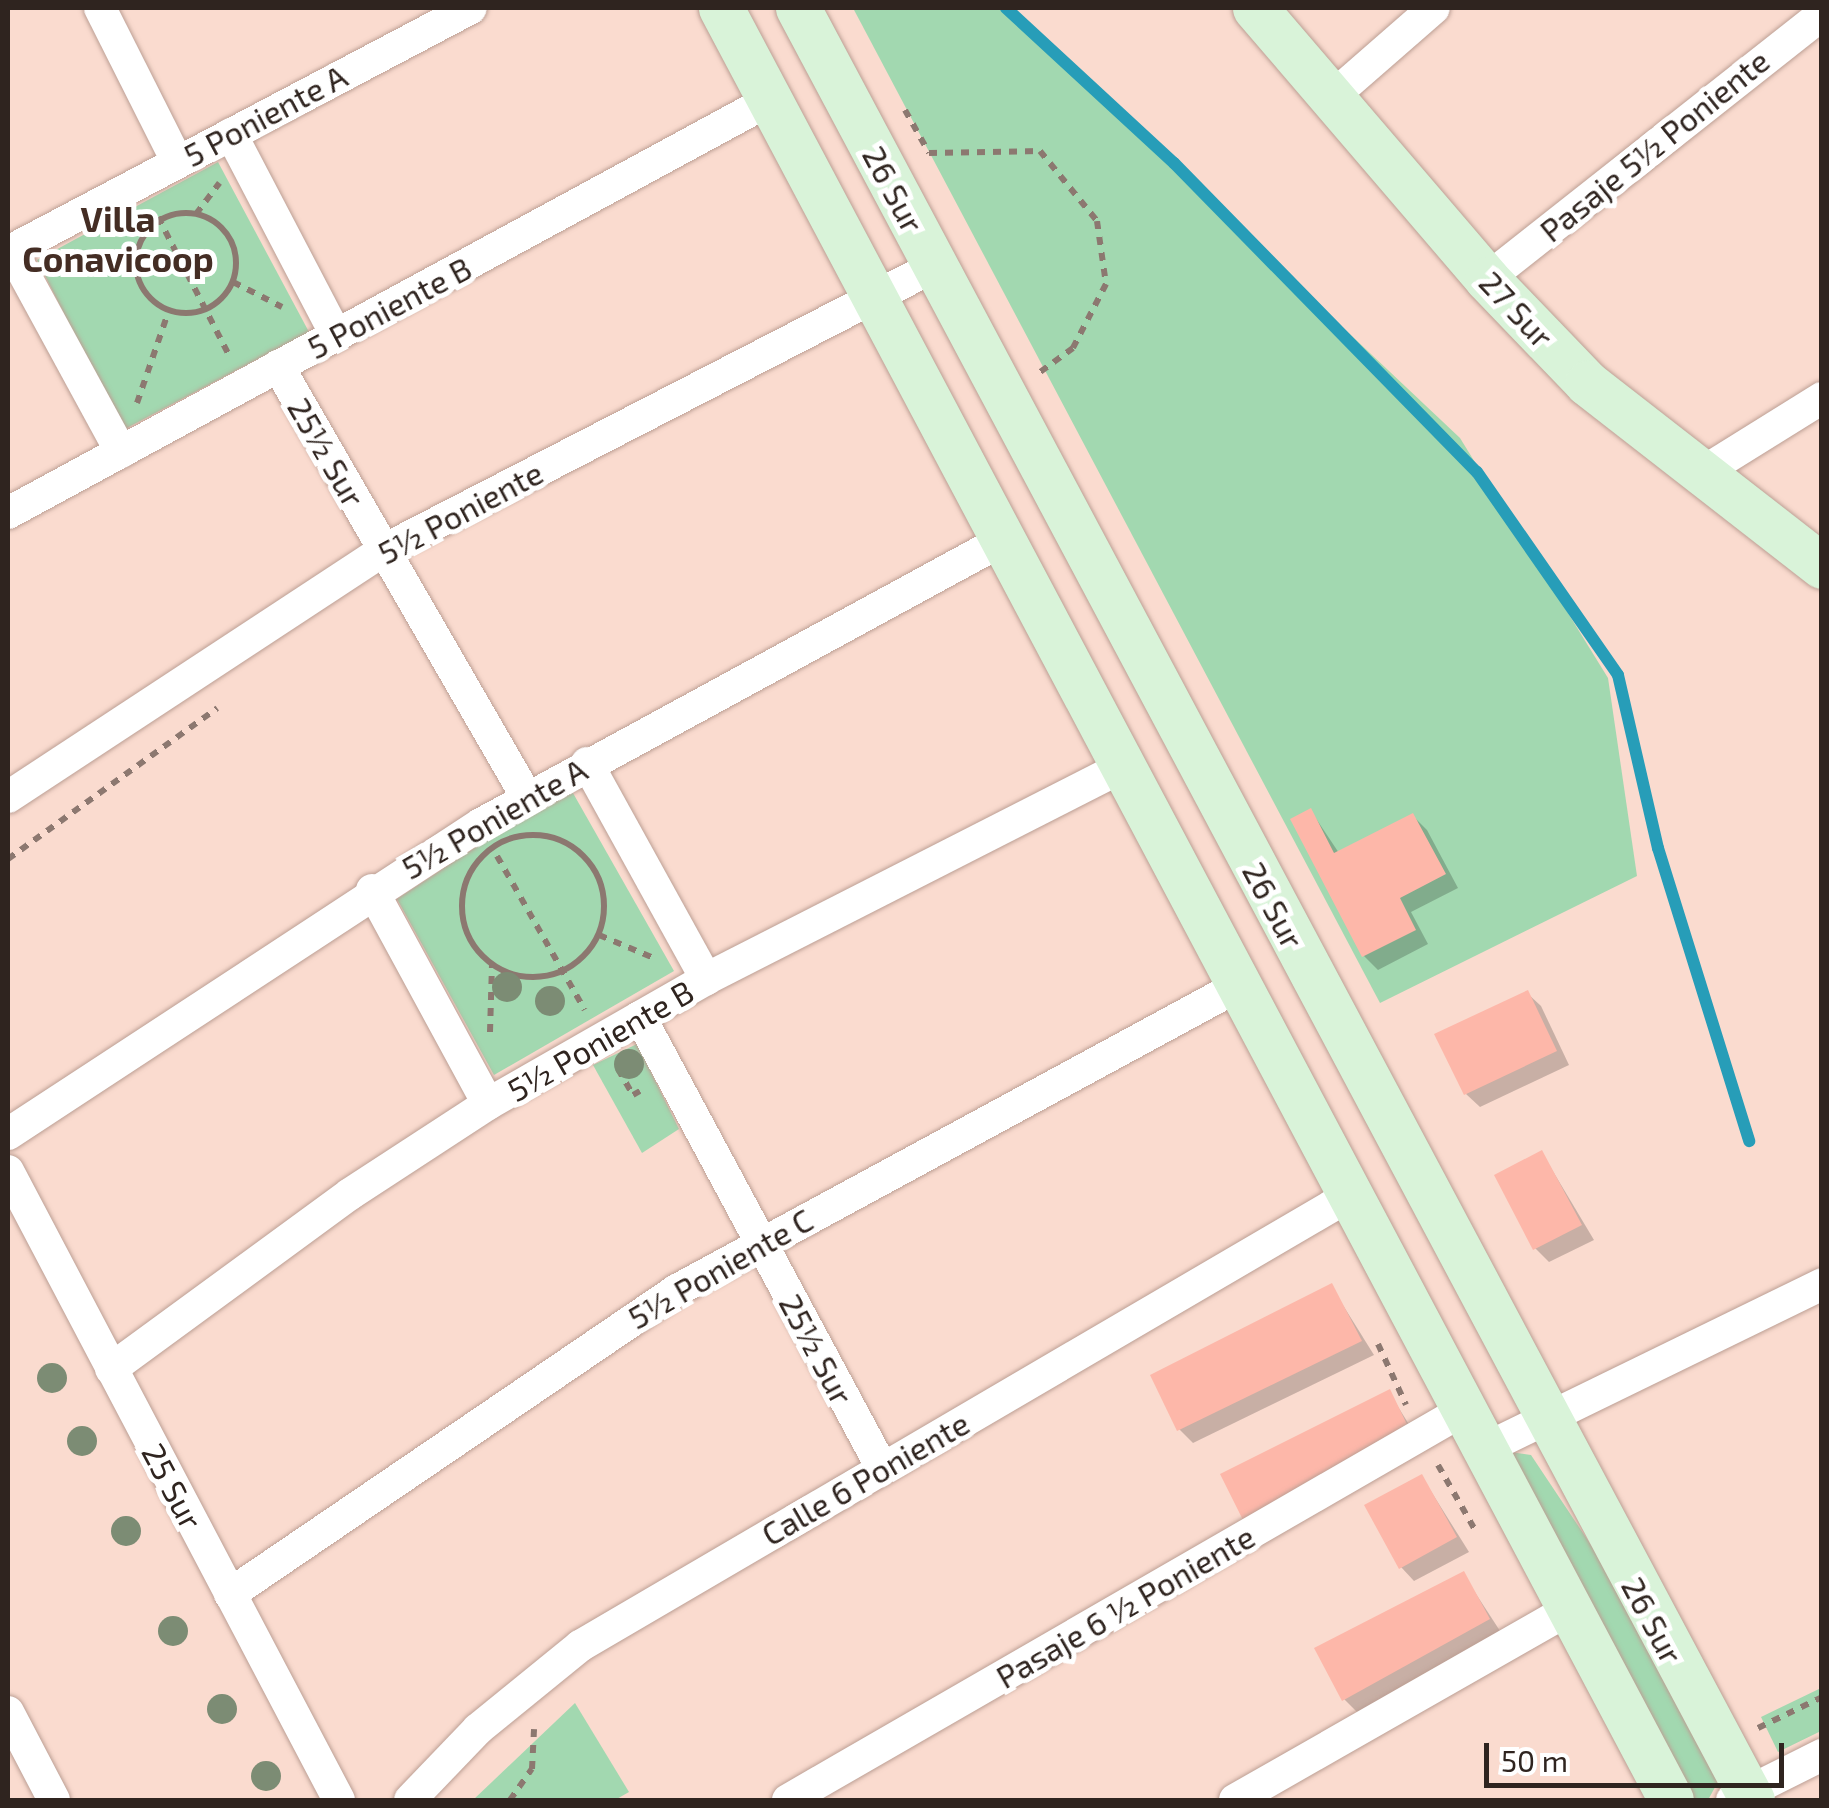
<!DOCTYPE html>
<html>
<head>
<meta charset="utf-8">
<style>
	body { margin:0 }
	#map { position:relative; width:1829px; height:1808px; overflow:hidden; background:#fadbcf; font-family:"Exo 2",sans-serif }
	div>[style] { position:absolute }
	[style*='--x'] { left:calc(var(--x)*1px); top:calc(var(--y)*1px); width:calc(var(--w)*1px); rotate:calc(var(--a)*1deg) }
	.green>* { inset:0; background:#a2d8b0 }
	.shadow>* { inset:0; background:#0003 }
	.stream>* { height:12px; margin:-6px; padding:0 6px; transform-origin:6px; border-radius:6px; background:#279db8 }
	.building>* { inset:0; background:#fdb7a9 }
	.path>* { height:6px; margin-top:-3px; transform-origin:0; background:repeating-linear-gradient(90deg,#8c7870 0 8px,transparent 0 16px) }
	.path>.ring { margin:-3px; padding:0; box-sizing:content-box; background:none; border:6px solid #8c7870; border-radius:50% }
	.roads { filter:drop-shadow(0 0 2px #bc9f94) drop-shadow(0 0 2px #bc9f94) }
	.street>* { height:32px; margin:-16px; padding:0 16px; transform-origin:16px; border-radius:16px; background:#fff }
	.secondary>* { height:45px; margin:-22.5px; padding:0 22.5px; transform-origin:22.5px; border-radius:22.5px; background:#d9f3d9 }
	.trees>* { width:30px; height:30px; margin:-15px; border-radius:50%; background:#7c8c74 }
	span { translate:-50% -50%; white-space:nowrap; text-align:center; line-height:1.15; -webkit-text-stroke:10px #fff; paint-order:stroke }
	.street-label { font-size:32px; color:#2f241f }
	.neighbourhood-label { font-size:35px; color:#442d24; font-weight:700 }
	.frame { position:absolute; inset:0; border:10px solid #2f241f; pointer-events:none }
	.scale { position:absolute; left:1484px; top:1743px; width:300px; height:45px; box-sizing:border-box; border:5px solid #2f241f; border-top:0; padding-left:12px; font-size:30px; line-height:35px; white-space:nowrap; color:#2f241f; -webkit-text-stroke:8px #fff; paint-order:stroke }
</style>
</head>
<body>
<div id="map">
	<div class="green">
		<i style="clip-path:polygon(853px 8px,1004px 8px,1460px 438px,1608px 678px,1637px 876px,1380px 1003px)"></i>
		<i style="clip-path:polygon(218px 162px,309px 332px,123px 430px,37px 260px)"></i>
		<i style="clip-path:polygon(569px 786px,674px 971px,494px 1075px,397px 899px)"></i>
		<i style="clip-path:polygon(637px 1044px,679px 1129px,642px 1153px,593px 1065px)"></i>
		<i style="clip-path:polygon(1510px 1452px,1531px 1455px,1609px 1572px,1719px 1780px,1708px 1800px,1686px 1800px)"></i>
		<i style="clip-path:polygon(1821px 1688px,1821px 1731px,1778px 1752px,1761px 1717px)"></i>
		<i style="clip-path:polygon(575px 1703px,629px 1792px,615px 1800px,473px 1800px)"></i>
	</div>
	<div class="shadow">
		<i style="clip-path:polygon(1311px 811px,1339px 853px,1413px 816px,1427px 830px,1458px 888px,1411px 912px,1428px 944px,1378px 970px,1364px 956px)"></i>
		<i style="clip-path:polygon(1527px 993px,1541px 1006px,1569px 1065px,1480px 1107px,1466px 1094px)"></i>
		<i style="clip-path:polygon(1542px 1153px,1594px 1240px,1549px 1262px,1535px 1248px)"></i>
		<i style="clip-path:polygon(1331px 1286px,1374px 1355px,1193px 1443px,1179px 1429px)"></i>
		<i style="clip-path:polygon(1389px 1392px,1424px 1449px,1260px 1534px)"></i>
		<i style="clip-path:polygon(1422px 1477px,1469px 1552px,1414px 1581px,1401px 1567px)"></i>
		<i style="clip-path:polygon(1463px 1574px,1502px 1634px,1358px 1713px,1344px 1699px)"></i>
	</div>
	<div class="stream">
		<i style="--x:1006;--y:8;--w:229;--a:42.7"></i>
		<i style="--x:1174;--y:163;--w:433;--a:45.6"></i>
		<i style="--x:1477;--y:472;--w:247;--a:55.2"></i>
		<i style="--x:1618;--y:675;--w:178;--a:77"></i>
		<i style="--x:1658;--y:848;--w:307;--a:72.7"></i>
	</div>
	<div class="building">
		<i style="clip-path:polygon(1311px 808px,1334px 853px,1413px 813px,1446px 874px,1400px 898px,1416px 930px,1362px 957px,1290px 819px)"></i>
		<i style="clip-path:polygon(1528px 990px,1557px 1051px,1464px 1095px,1434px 1034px)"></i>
		<i style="clip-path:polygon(1542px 1150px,1582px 1225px,1533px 1250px,1494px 1175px)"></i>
		<i style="clip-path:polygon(1332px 1283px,1362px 1341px,1177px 1431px,1150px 1375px)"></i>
		<i style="clip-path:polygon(1390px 1389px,1412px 1435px,1244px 1522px,1220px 1474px)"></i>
		<i style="clip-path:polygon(1422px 1474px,1457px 1537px,1399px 1569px,1364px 1505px)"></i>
		<i style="clip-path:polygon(1464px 1571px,1490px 1619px,1342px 1701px,1314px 1648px)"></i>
	</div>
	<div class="path">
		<i style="--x:905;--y:110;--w:49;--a:60.8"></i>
		<i style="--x:929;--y:153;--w:111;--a:-1"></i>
		<i style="--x:1040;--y:151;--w:90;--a:50.8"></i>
		<i style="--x:1097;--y:221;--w:64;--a:81.9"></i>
		<i style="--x:1106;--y:284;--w:72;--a:117.3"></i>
		<i style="--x:1073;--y:348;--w:46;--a:143.9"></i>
		<i class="ring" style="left:136px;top:213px;width:94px;height:94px"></i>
		<i style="--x:196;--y:214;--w:39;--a:-53"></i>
		<i style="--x:158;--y:217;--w:153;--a:62.8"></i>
		<i style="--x:82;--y:255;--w:54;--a:4.2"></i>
		<i style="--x:233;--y:282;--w:55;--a:27"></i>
		<i style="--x:137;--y:403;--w:98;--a:-71"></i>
		<i class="ring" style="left:462px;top:835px;width:136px;height:136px"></i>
		<i style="--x:497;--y:856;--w:177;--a:60.3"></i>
		<i style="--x:8;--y:859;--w:258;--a:-35.8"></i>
		<i style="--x:599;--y:935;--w:60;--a:22.7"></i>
		<i style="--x:490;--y:1032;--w:69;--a:-88.3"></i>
		<i style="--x:618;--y:1069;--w:30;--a:60"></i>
		<i style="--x:633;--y:1095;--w:8;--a:-30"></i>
		<i style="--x:1378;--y:1344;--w:67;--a:65.3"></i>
		<i style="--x:1438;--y:1465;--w:73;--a:60.3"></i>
		<i style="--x:1758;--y:1728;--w:71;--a:-25.8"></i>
		<i style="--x:510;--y:1800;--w:38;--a:-55"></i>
		<i style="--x:532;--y:1769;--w:40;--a:-87.1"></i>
	</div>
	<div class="roads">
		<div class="street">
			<i style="--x:100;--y:8;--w:171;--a:63.3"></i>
			<i style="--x:1332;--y:97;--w:135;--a:-41.1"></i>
			<i style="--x:231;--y:134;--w:227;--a:62.4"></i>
			<i style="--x:11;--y:250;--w:230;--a:61.4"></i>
			<i style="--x:8;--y:252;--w:523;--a:-27.79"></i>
			<i style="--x:1487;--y:279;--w:427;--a:-38.3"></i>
			<i style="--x:278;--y:366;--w:498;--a:60"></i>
			<i style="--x:1700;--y:474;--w:144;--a:-31.9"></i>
			<i style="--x:8;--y:513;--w:867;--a:-28.46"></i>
			<i style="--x:587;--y:763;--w:247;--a:61.1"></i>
			<i style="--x:8;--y:797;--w:450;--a:-33.3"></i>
			<i style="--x:384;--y:550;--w:620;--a:-27.27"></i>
			<i style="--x:372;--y:890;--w:243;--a:61.5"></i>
			<i style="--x:640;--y:1017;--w:512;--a:61.78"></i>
			<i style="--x:8;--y:1134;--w:566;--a:-33.24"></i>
			<i style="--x:481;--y:824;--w:594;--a:-28.55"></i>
			<i style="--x:8;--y:1171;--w:711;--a:62.25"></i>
			<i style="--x:111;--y:1369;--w:296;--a:-36.2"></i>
			<i style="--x:350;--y:1194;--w:165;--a:-33.1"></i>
			<i style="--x:488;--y:1104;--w:251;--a:-29.8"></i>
			<i style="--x:706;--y:979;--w:467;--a:-27"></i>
			<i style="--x:1482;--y:1450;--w:378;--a:-26"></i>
			<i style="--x:230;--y:1594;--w:541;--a:-34.22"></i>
			<i style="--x:677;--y:1290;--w:638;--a:-28.45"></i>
			<i style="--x:8;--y:1712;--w:99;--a:62.4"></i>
			<i style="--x:410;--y:1800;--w:98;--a:-46.2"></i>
			<i style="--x:478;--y:1729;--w:132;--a:-39.1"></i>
			<i style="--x:580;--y:1646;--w:891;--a:-30.34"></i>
			<i style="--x:788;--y:1800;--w:778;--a:-29.99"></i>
			<i style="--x:1235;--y:1800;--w:383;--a:-29.7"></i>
			<i style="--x:1732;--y:1800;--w:101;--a:-26.6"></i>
		</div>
		<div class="secondary">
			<i style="--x:721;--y:8;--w:2028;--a:62.07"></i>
			<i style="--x:798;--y:8;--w:2030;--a:61.97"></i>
			<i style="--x:1255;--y:8;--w:357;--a:49.4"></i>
			<i style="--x:1487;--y:279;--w:144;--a:46.1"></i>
			<i style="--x:1587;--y:383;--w:298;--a:37.9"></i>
		</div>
	</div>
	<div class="trees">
		<i style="left:507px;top:987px"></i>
		<i style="left:550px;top:1001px"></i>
		<i style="left:629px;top:1064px"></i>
		<i style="left:52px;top:1378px"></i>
		<i style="left:82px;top:1441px"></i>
		<i style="left:126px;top:1531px"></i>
		<i style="left:173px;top:1631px"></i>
		<i style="left:222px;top:1709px"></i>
		<i style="left:266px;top:1776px"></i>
	</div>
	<div class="street-label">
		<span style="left:265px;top:115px;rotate:-28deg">5 Poniente A</span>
		<span style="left:1654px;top:145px;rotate:-39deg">Pasaje 5½ Poniente</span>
		<span style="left:894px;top:189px;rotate:62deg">26 Sur</span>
		<span style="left:389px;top:307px;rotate:-28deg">5 Poniente B</span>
		<span style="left:1517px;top:309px;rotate:47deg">27 Sur</span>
		<span style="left:327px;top:452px;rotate:60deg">25½ Sur</span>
		<span style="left:460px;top:512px;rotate:-28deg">5½ Poniente</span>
		<span style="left:494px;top:818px;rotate:-30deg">5½ Poniente A</span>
		<span style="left:1274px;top:905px;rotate:62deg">26 Sur</span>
		<span style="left:600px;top:1040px;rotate:-30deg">5½ Poniente B</span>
		<span style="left:720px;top:1268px;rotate:-30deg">5½ Poniente C</span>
		<span style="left:817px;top:1349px;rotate:62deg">25½ Sur</span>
		<span style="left:865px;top:1478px;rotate:-30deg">Calle 6 Poniente</span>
		<span style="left:173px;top:1486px;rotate:62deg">25 Sur</span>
		<span style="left:1125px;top:1606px;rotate:-30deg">Pasaje 6 ½ Poniente</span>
		<span style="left:1653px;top:1620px;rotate:62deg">26 Sur</span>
	</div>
	<div class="neighbourhood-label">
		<span style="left:118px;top:238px">Villa<br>Conavicoop</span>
	</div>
	<div class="frame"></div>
	<div class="scale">50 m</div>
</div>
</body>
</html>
